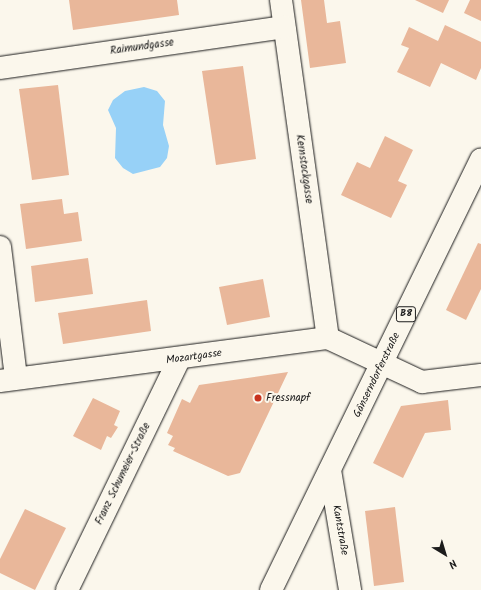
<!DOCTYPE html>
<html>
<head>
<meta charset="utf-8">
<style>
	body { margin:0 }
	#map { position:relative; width:481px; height:590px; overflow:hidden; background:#fbf7ec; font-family:Kalam,sans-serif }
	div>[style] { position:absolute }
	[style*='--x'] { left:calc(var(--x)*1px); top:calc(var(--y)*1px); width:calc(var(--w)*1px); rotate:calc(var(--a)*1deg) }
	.water>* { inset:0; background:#97d1f7 }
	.building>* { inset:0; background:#e9b79a }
	.roads { filter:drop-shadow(0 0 1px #1c1c1c) drop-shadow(0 0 1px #1c1c1c) }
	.minor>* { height:22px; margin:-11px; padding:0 11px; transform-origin:11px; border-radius:11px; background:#fbf7ec }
	.major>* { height:22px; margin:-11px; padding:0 11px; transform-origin:11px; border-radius:11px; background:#fbf7ec }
	.dots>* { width:11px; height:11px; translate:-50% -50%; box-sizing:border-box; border:2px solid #fbf7ec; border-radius:50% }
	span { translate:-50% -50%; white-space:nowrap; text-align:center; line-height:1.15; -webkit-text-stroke:4px #fbf7ec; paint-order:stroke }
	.shield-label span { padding:1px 3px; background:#fbf7ec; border:1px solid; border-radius:3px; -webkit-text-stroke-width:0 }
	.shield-label { font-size:10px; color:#1c1c1c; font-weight:700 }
	.street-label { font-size:11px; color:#1c1c1c }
	.poi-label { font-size:11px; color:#1c1c1c }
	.left { translate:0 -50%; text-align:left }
	.north { position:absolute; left:425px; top:534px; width:40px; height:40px; -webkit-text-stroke:3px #fbf7ec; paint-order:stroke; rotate:142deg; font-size:11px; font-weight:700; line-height:16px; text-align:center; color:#1c1c1c }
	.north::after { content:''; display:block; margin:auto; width:14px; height:18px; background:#1c1c1c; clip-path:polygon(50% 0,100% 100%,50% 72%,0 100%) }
</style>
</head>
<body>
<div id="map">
	<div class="water">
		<i style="clip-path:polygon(144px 87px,157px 91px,165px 101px,163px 125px,169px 146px,167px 158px,160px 167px,133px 174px,123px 168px,115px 158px,116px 128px,108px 110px,113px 100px,125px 91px)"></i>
	</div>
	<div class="building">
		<i style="clip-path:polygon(69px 0,177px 0,179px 15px,73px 30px)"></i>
		<i style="clip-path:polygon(301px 0,324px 0,327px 23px,340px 21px,346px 63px,310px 68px)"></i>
		<i style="clip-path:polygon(415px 0,449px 0,443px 13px)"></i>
		<i style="clip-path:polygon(470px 0,481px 0,481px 21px,464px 13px)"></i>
		<i style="clip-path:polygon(445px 25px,481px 42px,481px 68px,476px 80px,441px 63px,430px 87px,397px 72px,409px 48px,401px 45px,409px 27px,438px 41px)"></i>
		<i style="clip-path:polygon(243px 66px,256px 159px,216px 165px,202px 71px)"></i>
		<i style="clip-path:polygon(58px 85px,69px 175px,32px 180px,19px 89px)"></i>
		<i style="clip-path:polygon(385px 136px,413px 150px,398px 181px,407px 185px,391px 218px,341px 195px,357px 162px,370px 168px)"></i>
		<i style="clip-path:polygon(62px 199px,64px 214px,78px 212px,82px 241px,26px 249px,20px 204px)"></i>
		<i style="clip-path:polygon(478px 243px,481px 244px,481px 289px,466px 320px,446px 310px)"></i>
		<i style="clip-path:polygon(88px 258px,93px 294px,35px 302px,31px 266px)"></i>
		<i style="clip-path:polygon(263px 279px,270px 317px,227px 325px,219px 287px)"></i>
		<i style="clip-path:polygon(147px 300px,151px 331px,63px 344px,58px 313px)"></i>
		<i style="clip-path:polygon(288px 372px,240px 473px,228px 476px,173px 451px,175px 448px,168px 445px,173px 436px,167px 433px,182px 399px,190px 403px,199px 385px)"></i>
		<i style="clip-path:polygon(93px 398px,120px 411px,114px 425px,118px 427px,111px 438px,107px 436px,101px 450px,73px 436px)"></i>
		<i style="clip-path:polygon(448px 400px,451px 430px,425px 433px,403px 478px,373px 463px,401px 406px)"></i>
		<i style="clip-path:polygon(395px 507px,404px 582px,374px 586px,365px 511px)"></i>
		<i style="clip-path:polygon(25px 509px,66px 528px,35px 590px,0 573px,0 559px)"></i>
	</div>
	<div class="roads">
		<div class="minor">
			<i style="--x:281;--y:0;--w:341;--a:82.1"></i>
			<i style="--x:0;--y:68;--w:287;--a:-8.2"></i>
			<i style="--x:0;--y:247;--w:132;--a:83"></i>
			<i style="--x:0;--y:381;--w:331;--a:-7.5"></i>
			<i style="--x:328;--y:338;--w:104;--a:25.1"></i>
			<i style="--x:422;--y:382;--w:59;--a:-6.8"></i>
			<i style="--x:330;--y:470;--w:122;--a:80.5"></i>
			<i style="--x:67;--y:590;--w:257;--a:-64.1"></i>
		</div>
		<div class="major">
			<i style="--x:271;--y:590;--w:479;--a:-64"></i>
		</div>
	</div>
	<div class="dots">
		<i style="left:258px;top:398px;background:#c8321e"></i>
	</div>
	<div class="shield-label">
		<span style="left:406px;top:314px">B8</span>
	</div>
	<div class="street-label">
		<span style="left:142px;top:47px;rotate:-8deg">Raimundgasse</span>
		<span style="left:304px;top:169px;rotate:82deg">Kernstockgasse</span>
		<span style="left:194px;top:357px;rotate:-8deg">Mozartgasse</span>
		<span style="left:377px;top:375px;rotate:-64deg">Gänserndorferstraße</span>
		<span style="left:123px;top:474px;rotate:-64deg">Franz Schumeier-Straße</span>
		<span style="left:340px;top:530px;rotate:80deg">Kantstraße</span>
	</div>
	<div class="poi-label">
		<span class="left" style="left:266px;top:398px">Fressnapf</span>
	</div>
	<div class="north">N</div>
</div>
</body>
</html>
